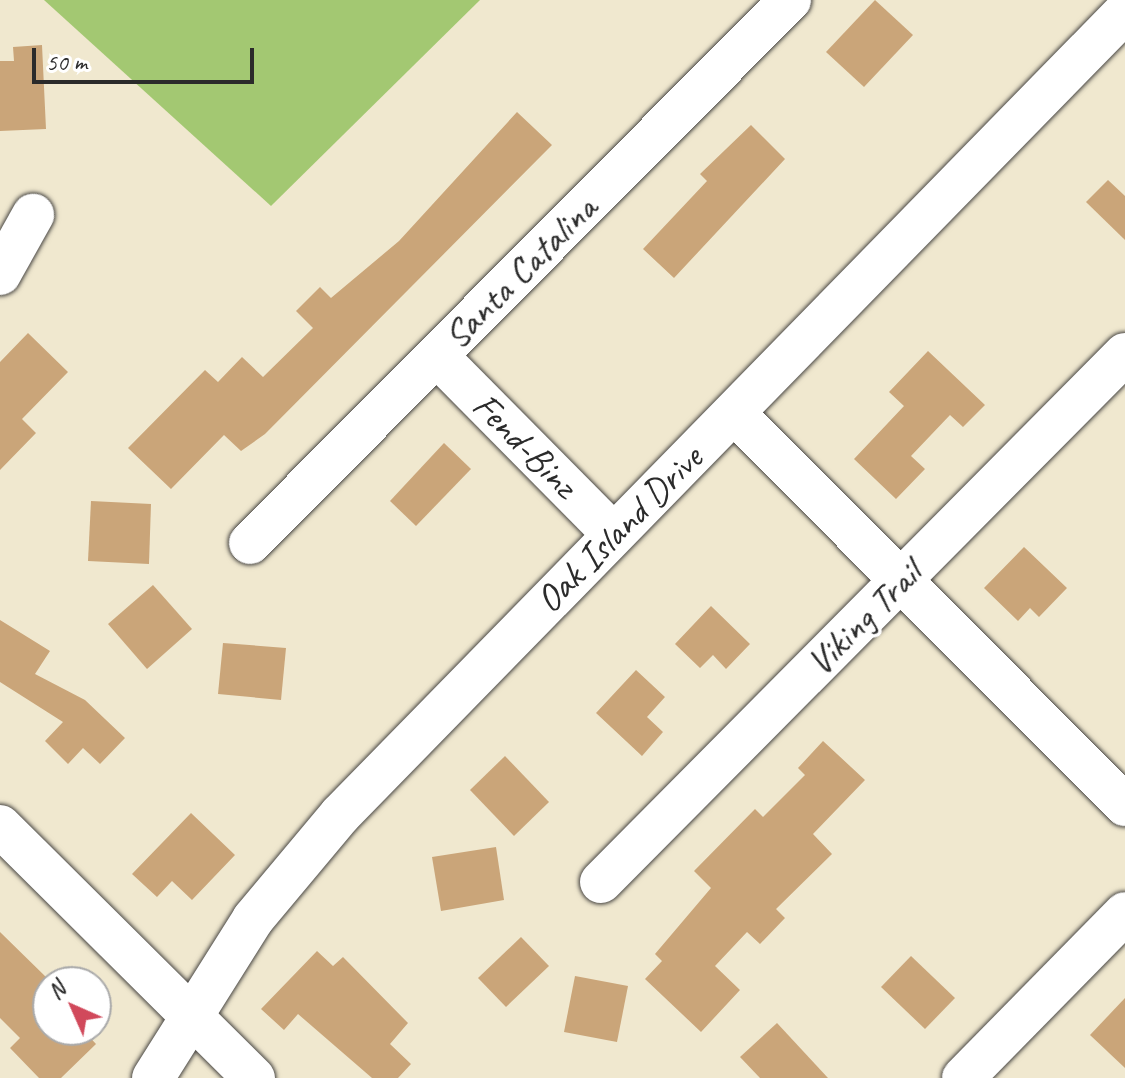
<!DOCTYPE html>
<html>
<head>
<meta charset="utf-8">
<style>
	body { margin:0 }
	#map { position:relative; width:1125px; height:1078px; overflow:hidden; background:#f0e8cf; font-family:Caveat,sans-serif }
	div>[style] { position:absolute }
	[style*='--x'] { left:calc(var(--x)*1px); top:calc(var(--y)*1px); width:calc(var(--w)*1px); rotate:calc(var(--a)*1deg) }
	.green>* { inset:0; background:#a3c872 }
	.building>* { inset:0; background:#caa579 }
	.roads { filter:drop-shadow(0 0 2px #494744) drop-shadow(0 0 2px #494744) }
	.minor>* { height:42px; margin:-21px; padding:0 21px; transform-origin:21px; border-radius:21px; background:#fff }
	span { translate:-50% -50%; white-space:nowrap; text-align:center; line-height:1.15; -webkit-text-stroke:7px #fff; paint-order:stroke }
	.street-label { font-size:38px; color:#2b2b2b }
	.north { position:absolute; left:32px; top:966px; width:80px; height:80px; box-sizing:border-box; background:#fff; border:2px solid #aaa; border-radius:50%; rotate:315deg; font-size:22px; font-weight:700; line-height:32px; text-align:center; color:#2b2b2b }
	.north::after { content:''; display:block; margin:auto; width:28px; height:36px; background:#d1495b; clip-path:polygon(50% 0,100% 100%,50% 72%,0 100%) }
	.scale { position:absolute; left:32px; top:48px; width:222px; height:36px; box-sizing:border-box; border:4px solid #2b2b2b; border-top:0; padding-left:10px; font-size:24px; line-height:28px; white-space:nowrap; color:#2b2b2b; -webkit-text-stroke:6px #fff; paint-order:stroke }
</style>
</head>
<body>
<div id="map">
	<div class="green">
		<i style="clip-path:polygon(44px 0,480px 0,271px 206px)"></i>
	</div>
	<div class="building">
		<i style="clip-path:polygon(875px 0,913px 35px,864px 87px,826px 52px)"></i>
		<i style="clip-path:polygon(42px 45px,46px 129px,0 131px,0 61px,14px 61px,13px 47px)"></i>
		<i style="clip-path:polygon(517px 112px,552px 145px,265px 434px,241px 451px,224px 435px,171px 489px,128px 448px,205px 370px,218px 382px,242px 357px,263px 377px,313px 328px,296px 311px,320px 287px,331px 298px,399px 241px)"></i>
		<i style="clip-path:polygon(751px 125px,785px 159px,674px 278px,643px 249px,707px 181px,700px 174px)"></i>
		<i style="clip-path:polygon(1108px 180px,1125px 196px,1125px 240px,1086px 202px)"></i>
		<i style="clip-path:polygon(28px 333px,68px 372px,22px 419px,36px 433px,0 470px,0 362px)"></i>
		<i style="clip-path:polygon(928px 351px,985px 405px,963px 427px,950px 415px,911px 456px,925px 469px,896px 499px,854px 459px,904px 406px,889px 392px)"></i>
		<i style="clip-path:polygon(444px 443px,471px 469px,416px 526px,390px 501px)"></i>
		<i style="clip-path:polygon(91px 501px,151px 504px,149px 564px,88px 561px)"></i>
		<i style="clip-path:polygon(1024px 547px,1067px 588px,1039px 617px,1030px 608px,1018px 621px,984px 588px)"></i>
		<i style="clip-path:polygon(153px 585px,192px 629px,147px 669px,108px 624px)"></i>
		<i style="clip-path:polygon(711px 606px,750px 644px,726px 669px,713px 655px,700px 668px,675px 644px)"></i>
		<i style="clip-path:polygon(0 620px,50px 651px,35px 674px,85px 700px,125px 738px,100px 764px,83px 748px,68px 764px,45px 741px,63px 722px,0 682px)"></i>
		<i style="clip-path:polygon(223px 643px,286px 648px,281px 700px,218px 694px)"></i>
		<i style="clip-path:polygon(636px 670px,665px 697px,647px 717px,663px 732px,642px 756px,596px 713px)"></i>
		<i style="clip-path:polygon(823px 741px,865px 780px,813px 834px,832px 854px,776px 909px,785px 918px,760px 944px,747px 932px,715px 966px,740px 990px,701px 1032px,645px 979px,662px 961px,655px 954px,711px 888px,694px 871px,755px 809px,763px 817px,805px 775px,798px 768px)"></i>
		<i style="clip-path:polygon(505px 756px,549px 802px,514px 836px,470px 790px)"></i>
		<i style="clip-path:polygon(191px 813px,235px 855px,192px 900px,172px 881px,157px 897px,132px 874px)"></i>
		<i style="clip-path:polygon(496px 847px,504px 900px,441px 911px,432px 857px)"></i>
		<i style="clip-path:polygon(0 932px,48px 979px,48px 1030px,83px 1030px,96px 1044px,61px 1078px,39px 1078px,10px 1048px,20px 1038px,0 1018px)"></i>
		<i style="clip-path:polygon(521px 937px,549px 966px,506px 1007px,478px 978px)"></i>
		<i style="clip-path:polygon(317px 951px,333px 966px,343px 957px,408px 1023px,390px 1044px,411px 1064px,398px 1078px,372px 1078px,298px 1014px,284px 1030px,261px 1009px)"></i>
		<i style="clip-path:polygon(911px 956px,955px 998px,925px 1029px,881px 987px)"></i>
		<i style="clip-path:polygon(575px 976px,628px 986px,617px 1042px,564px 1032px)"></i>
		<i style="clip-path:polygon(1125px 998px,1125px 1068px,1090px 1035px)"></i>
		<i style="clip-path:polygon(777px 1023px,828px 1078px,760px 1078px,740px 1057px)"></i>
	</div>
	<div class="roads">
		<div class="minor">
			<i style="--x:0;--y:274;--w:68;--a:-60.8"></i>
			<i style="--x:437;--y:356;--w:250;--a:45.3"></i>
			<i style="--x:734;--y:413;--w:554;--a:45.07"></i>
			<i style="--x:250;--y:543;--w:766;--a:-45.16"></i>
			<i style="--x:0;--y:826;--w:358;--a:44.8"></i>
			<i style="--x:601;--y:882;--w:744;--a:-45.22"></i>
			<i style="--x:153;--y:1078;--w:188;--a:-57.8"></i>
			<i style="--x:253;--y:919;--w:136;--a:-50.1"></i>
			<i style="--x:340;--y:815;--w:1123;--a:-45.65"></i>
			<i style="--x:963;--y:1078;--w:231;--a:-45.5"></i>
		</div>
	</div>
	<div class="street-label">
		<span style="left:520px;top:272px;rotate:-45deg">Santa Catalina</span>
		<span style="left:525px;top:445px;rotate:45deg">Fend-Binz</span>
		<span style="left:619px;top:529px;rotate:-45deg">Oak Island Drive</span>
		<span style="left:864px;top:618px;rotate:-45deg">Viking Trail</span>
	</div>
	<div class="north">N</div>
	<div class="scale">50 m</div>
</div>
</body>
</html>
